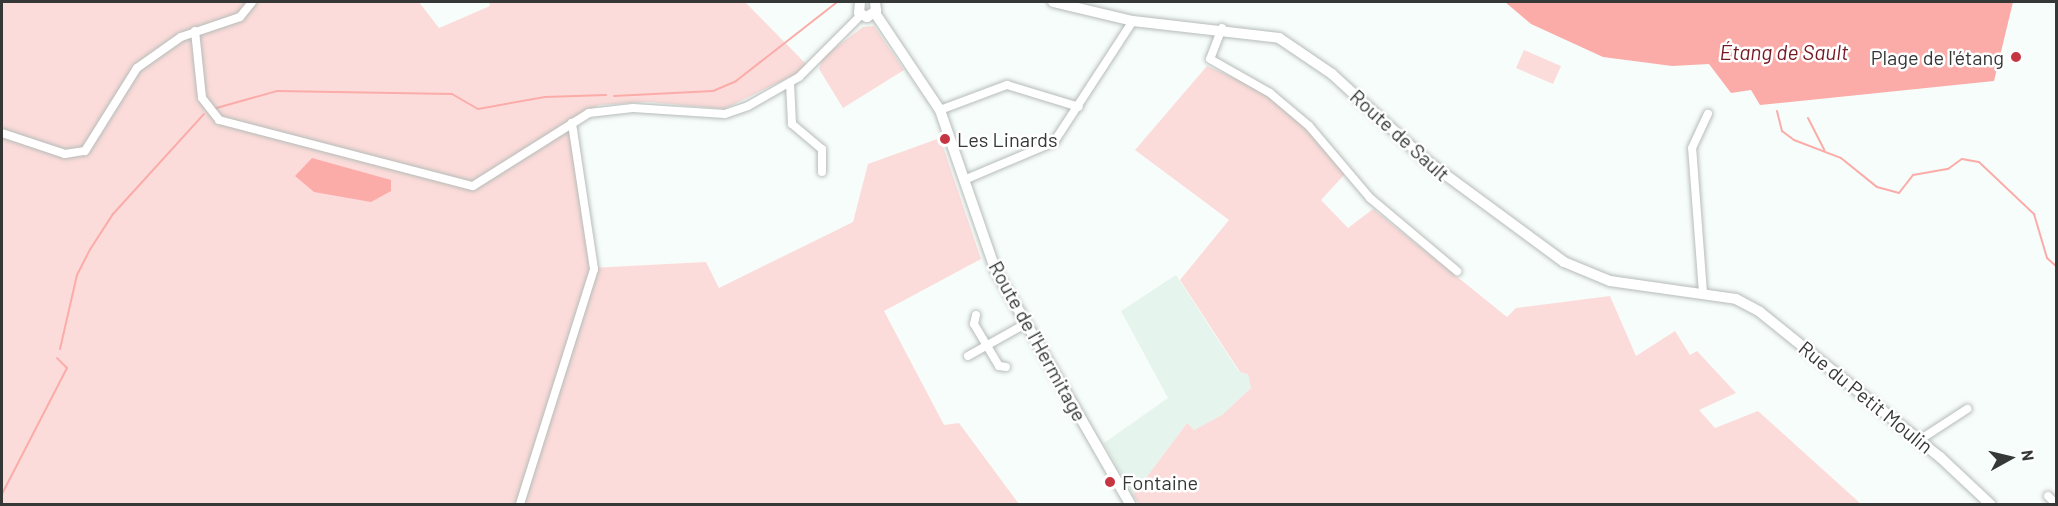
<!DOCTYPE html>
<html>
<head>
<meta charset="utf-8">
<style>
	body { margin:0 }
	#map { position:relative; width:2058px; height:506px; overflow:hidden; background:#f7fdfa; font-family:Barlow,sans-serif }
	div>[style] { position:absolute }
	[style*='--x'] { left:calc(var(--x)*1px); top:calc(var(--y)*1px); width:calc(var(--w)*1px); rotate:calc(var(--a)*1deg) }
	.built>* { inset:0; background:#e5f4ed }
	.green>* { inset:0; background:#fcdcda }
	.water>* { inset:0; background:#fbaca9 }
	.stream>* { height:2px; margin:-1px; padding:0 1px; transform-origin:1px; border-radius:1px; background:#fbaca9 }
	.roads { filter:drop-shadow(0 0 2px #b6bcb9) drop-shadow(0 0 2px #b6bcb9) }
	.minor>* { height:8px; margin:-4px; padding:0 4px; transform-origin:4px; border-radius:4px; background:#fff }
	.tertiary>* { height:10px; margin:-5px; padding:0 5px; transform-origin:5px; border-radius:5px; background:#fff }
	.dots>* { width:16px; height:16px; translate:-50% -50%; box-sizing:border-box; border:3px solid #fff; border-radius:50% }
	span { translate:-50% -50%; white-space:nowrap; text-align:center; line-height:1.15; -webkit-text-stroke:5px #fff; paint-order:stroke }
	.poi-label { font-size:20px; color:#353836 }
	.right { translate:-100% -50%; text-align:right }
	.left { translate:0 -50%; text-align:left }
	.street-label { font-size:20px; color:#353836 }
	.water-label { font-size:21px; color:#741922; font-style:italic }
	.frame { position:absolute; inset:0; border:3px solid #353836; pointer-events:none }
	.north { position:absolute; left:1980px; top:428px; width:60px; height:60px; -webkit-text-stroke:4px #fff; paint-order:stroke; rotate:82deg; font-size:16px; font-weight:700; line-height:24px; text-align:center; color:#353836 }
	.north::after { content:''; display:block; margin:auto; width:21px; height:27px; background:#353836; clip-path:polygon(50% 0,100% 100%,50% 72%,0 100%) }
</style>
</head>
<body>
<div id="map">
	<div class="built">
		<i style="clip-path:polygon(1176px 275px,1239px 372px,1248px 373px,1251px 388px,1222px 415px,1194px 430px,1186px 424px,1133px 495px,1104px 443px,1168px 398px,1121px 311px)"></i>
	</div>
	<div class="green">
		<i style="clip-path:polygon(2px 2px,419px 2px,439px 28px,490px 6px,489px 2px,745px 2px,806px 64px,800px 72px,724px 109px,648px 102px,599px 105px,574px 120px,590px 268px,706px 262px,719px 288px,853px 222px,868px 164px,940px 138px,981px 259px,884px 311px,944px 425px,959px 423px,1019px 504px,2px 504px)"></i>
		<i style="clip-path:polygon(874px 26px,904px 70px,843px 108px,819px 69px,823px 57px,863px 27px)"></i>
		<i style="clip-path:polygon(1524px 50px,1561px 66px,1553px 84px,1516px 68px)"></i>
		<i style="clip-path:polygon(1207px 66px,1273px 95px,1309px 131px,1345px 174px,1321px 200px,1348px 228px,1373px 209px,1507px 317px,1516px 308px,1610px 296px,1636px 356px,1675px 331px,1690px 355px,1697px 351px,1736px 393px,1699px 410px,1715px 428px,1758px 411px,1861px 504px,1139px 504px,1133px 495px,1187px 423px,1194px 430px,1222px 415px,1251px 388px,1248px 374px,1240px 372px,1180px 280px,1229px 220px,1135px 150px)"></i>
	</div>
	<div class="water">
		<i style="clip-path:polygon(1505px 2px,2013px 2px,1994px 81px,1760px 105px,1751px 90px,1731px 93px,1709px 64px,1672px 66px,1603px 57px,1531px 24px)"></i>
		<i style="clip-path:polygon(312px 158px,391px 180px,391px 191px,371px 202px,314px 192px,295px 176px)"></i>
	</div>
	<div class="stream">
		<i style="--x:614;--y:96;--w:99;--a:-2.9"></i>
		<i style="--x:713;--y:91;--w:25;--a:-23"></i>
		<i style="--x:736;--y:81;--w:128;--a:-38"></i>
		<i style="--x:213;--y:109;--w:66;--a:-15.7"></i>
		<i style="--x:277;--y:91;--w:175;--a:1"></i>
		<i style="--x:452;--y:94;--w:30;--a:30"></i>
		<i style="--x:478;--y:109;--w:68;--a:-10.2"></i>
		<i style="--x:545;--y:97;--w:61;--a:-1.9"></i>
		<i style="--x:1777;--y:111;--w:21;--a:76"></i>
		<i style="--x:1782;--y:131;--w:15;--a:37"></i>
		<i style="--x:1794;--y:140;--w:50;--a:21"></i>
		<i style="--x:1841;--y:158;--w:46;--a:38.9"></i>
		<i style="--x:1877;--y:187;--w:23;--a:15"></i>
		<i style="--x:1899;--y:193;--w:23;--a:-52"></i>
		<i style="--x:1913;--y:175;--w:36;--a:-10"></i>
		<i style="--x:1948;--y:169;--w:17;--a:-36"></i>
		<i style="--x:1962;--y:159;--w:17;--a:10"></i>
		<i style="--x:1979;--y:162;--w:76;--a:43.4"></i>
		<i style="--x:2034;--y:214;--w:46;--a:73.5"></i>
		<i style="--x:2047;--y:258;--w:12;--a:42"></i>
		<i style="--x:1808;--y:118;--w:36;--a:63"></i>
		<i style="--x:60;--y:349;--w:76;--a:-77.1"></i>
		<i style="--x:77;--y:275;--w:30;--a:-63"></i>
		<i style="--x:91;--y:248;--w:40;--a:-57.1"></i>
		<i style="--x:113;--y:214;--w:135;--a:-47.7"></i>
		<i style="--x:2;--y:494;--w:142;--a:-62.7"></i>
		<i style="--x:67;--y:368;--w:14;--a:-135"></i>
	</div>
	<div class="roads">
		<div class="minor">
			<i style="--x:1222;--y:28;--w:33;--a:111"></i>
			<i style="--x:1210;--y:59;--w:69;--a:29.5"></i>
			<i style="--x:1270;--y:93;--w:51;--a:40.2"></i>
			<i style="--x:1309;--y:126;--w:94;--a:49.7"></i>
			<i style="--x:1370;--y:198;--w:114;--a:40"></i>
			<i style="--x:195;--y:31;--w:67;--a:84"></i>
			<i style="--x:202;--y:98;--w:28;--a:52"></i>
			<i style="--x:219;--y:120;--w:262;--a:14.6"></i>
			<i style="--x:473;--y:186;--w:137;--a:-32.2"></i>
			<i style="--x:589;--y:113;--w:44;--a:-6.5"></i>
			<i style="--x:633;--y:108;--w:92;--a:3.7"></i>
			<i style="--x:725;--y:114;--w:24;--a:-19"></i>
			<i style="--x:748;--y:106;--w:59;--a:-29.6"></i>
			<i style="--x:799;--y:77;--w:88;--a:-45"></i>
			<i style="--x:790;--y:83;--w:41;--a:87.2"></i>
			<i style="--x:792;--y:124;--w:39;--a:40"></i>
			<i style="--x:822;--y:149;--w:23;--a:90"></i>
			<i style="--x:940;--y:110;--w:72;--a:-20.5"></i>
			<i style="--x:1007;--y:85;--w:75;--a:17"></i>
			<i style="--x:2;--y:133;--w:66;--a:18.4"></i>
			<i style="--x:65;--y:154;--w:20;--a:-9"></i>
			<i style="--x:85;--y:151;--w:98;--a:-57.9"></i>
			<i style="--x:137;--y:68;--w:54;--a:-35.2"></i>
			<i style="--x:181;--y:37;--w:62;--a:-18.7"></i>
			<i style="--x:240;--y:17;--w:19;--a:-51"></i>
			<i style="--x:964;--y:180;--w:98;--a:-22.9"></i>
			<i style="--x:1054;--y:142;--w:145;--a:-56.9"></i>
			<i style="--x:1703;--y:293;--w:145;--a:-94.3"></i>
			<i style="--x:1692;--y:148;--w:38;--a:-65"></i>
			<i style="--x:976;--y:315;--w:9;--a:103"></i>
			<i style="--x:974;--y:324;--w:49;--a:59.2"></i>
			<i style="--x:999;--y:366;--w:7;--a:8"></i>
			<i style="--x:968;--y:356;--w:65;--a:-29.3"></i>
			<i style="--x:1918;--y:441;--w:59;--a:-33.1"></i>
			<i style="--x:2048;--y:496;--w:11;--a:45"></i>
			<i style="--x:520;--y:504;--w:246;--a:-72.5"></i>
			<i style="--x:594;--y:269;--w:148;--a:-98.6"></i>
		</div>
		<div class="tertiary">
			<i style="--x:860;--y:2;--w:11;--a:95"></i>
			<i style="--x:859;--y:13;--w:9;--a:27"></i>
			<i style="--x:867;--y:17;--w:11;--a:-34"></i>
			<i style="--x:876;--y:11;--w:9;--a:-96"></i>
			<i style="--x:1053;--y:2;--w:82;--a:13.4"></i>
			<i style="--x:1133;--y:21;--w:147;--a:6.6"></i>
			<i style="--x:1279;--y:38;--w:64;--a:34.2"></i>
			<i style="--x:1332;--y:74;--w:129;--a:42.5"></i>
			<i style="--x:1427;--y:161;--w:170;--a:36.4"></i>
			<i style="--x:1564;--y:262;--w:50;--a:22.4"></i>
			<i style="--x:1610;--y:281;--w:127;--a:8.1"></i>
			<i style="--x:1736;--y:299;--w:27;--a:28"></i>
			<i style="--x:1760;--y:312;--w:231;--a:38.9"></i>
			<i style="--x:1940;--y:457;--w:69;--a:43.2"></i>
			<i style="--x:875;--y:13;--w:117;--a:56.2"></i>
			<i style="--x:940;--y:110;--w:168;--a:70.9"></i>
			<i style="--x:995;--y:269;--w:271;--a:60.1"></i>
		</div>
	</div>
	<div class="dots">
		<i style="left:2016px;top:57px;background:#c63642"></i>
		<i style="left:945px;top:139px;background:#c63642"></i>
		<i style="left:1110px;top:482px;background:#c63642"></i>
	</div>
	<div class="poi-label">
		<span class="right" style="left:2004px;top:57px">Plage de l'étang</span>
		<span class="left" style="left:957px;top:139px">Les Linards</span>
		<span class="left" style="left:1122px;top:482px">Fontaine</span>
	</div>
	<div class="street-label">
		<span style="left:1400px;top:135px;rotate:42deg">Route de Sault</span>
		<span style="left:1038px;top:341px;rotate:61deg">Route de l'Hermitage</span>
		<span style="left:1866px;top:397px;rotate:39deg">Rue du Petit Moulin</span>
	</div>
	<div class="water-label">
		<span style="left:1784px;top:52px">Étang de Sault</span>
	</div>
	<div class="frame"></div>
	<div class="north">N</div>
</div>
</body>
</html>
